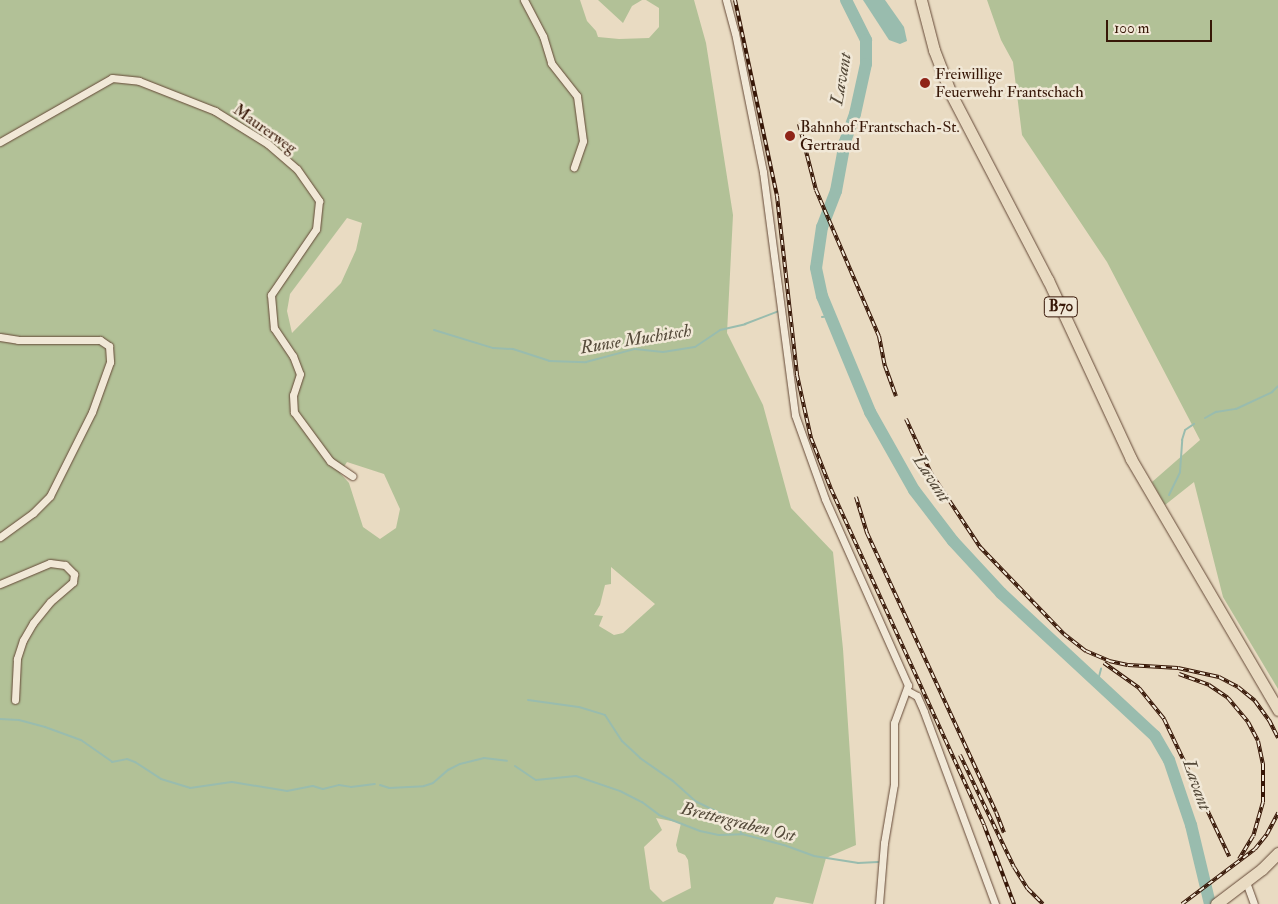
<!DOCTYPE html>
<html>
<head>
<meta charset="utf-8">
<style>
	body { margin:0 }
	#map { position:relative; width:1278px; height:904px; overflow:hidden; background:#e9dbc2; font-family:"IM FELL Double Pica",serif }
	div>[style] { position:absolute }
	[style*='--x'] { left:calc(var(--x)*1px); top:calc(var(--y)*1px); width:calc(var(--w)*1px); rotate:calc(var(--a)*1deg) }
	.green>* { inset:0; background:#b2c197 }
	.water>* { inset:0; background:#99bcae }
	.stream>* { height:2px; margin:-1px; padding:0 1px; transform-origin:1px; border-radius:1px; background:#99bcae }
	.river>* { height:12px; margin:-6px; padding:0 6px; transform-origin:6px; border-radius:6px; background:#99bcae }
	.roads { filter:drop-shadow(0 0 1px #644836) drop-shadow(0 0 1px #644836) }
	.street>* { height:7px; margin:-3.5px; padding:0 3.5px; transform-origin:3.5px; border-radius:3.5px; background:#f1e8d7 }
	.primary>* { height:11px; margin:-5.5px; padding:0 5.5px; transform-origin:5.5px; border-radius:5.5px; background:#e9dbc2 }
	.rail>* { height:4px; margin-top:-2px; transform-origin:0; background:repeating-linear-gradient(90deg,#f1e8d7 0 5.5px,#371707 0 11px); box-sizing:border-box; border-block:1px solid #371707 }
	.dots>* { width:14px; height:14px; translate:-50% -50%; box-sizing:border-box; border:2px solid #f1e8d7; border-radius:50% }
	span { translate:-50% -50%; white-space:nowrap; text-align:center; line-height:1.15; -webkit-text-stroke:5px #f1e8d7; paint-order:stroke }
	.shield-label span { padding:1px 4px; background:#f1e8d7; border:1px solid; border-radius:4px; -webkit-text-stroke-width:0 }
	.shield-label { font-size:15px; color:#371707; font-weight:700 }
	.poi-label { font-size:16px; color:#371707 }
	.left { translate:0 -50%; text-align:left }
	.street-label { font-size:16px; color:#371707 }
	.water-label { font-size:18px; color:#544939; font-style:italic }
	.scale { position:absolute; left:1106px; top:20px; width:106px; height:22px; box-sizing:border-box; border:2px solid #371707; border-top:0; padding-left:6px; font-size:15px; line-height:18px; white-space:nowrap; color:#371707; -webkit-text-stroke:4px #f1e8d7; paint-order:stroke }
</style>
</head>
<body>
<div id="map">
	<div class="green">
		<i style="clip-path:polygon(evenodd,0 0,580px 0,587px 21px,596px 31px,598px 37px,619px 39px,649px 38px,659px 27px,659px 8px,646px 0,694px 0,706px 43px,733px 215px,727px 333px,763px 405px,791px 508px,833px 552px,843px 649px,856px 845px,826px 858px,813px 904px,776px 897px,773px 904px,0 904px,0 0,347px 218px,362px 223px,356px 250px,341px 283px,292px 333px,287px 311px,290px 294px,347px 218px,0 0,347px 462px,384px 474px,400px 509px,396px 528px,380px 539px,363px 527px,349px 483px,340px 473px,347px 462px,0 0,611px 567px,655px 604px,623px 633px,614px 635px,599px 626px,603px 616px,594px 615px,600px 605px,605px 585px,611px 584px,611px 567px,0 0,656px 818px,681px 823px,676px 845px,678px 852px,685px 855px,688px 860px,691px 888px,663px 902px,650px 889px,644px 847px,662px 830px,656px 818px)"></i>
		<i style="clip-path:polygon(598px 0,642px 0,632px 6px,623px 23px)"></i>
		<i style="clip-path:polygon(987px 0,1278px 0,1278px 689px,1223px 597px,1194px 482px,1165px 505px,1152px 482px,1200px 440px,1107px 262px,1022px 135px,1013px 62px,1001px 40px)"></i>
	</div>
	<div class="water">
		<i style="clip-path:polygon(863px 0,885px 0,904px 27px,907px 41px,900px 44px,889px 40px)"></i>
	</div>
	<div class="stream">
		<i style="--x:822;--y:317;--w:8;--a:-7"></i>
		<i style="--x:434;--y:330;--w:62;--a:17"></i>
		<i style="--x:493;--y:348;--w:20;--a:3"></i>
		<i style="--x:513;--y:349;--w:38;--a:18"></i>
		<i style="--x:549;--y:361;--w:37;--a:2"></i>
		<i style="--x:586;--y:362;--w:51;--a:-14.9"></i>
		<i style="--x:635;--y:349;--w:28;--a:6"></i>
		<i style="--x:663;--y:352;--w:32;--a:-9"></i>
		<i style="--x:695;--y:347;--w:30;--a:-34"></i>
		<i style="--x:720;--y:330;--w:26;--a:-13"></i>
		<i style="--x:745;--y:324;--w:36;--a:-21"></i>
		<i style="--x:1205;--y:418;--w:13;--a:-29"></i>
		<i style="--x:1216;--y:412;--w:20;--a:-9"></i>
		<i style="--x:1236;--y:409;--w:40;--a:-25"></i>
		<i style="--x:1272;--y:392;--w:8;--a:-45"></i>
		<i style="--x:1169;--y:495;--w:25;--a:-64"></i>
		<i style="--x:1180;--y:472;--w:32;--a:-86"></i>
		<i style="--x:1182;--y:440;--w:10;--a:-73"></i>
		<i style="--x:1185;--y:430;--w:11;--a:-34"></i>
		<i style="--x:1097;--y:684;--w:16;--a:-75"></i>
		<i style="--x:528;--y:700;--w:51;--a:7.8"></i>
		<i style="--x:579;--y:707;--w:27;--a:17"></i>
		<i style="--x:605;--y:715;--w:31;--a:57"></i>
		<i style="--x:622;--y:741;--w:25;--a:43"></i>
		<i style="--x:640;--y:758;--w:40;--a:34.9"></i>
		<i style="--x:673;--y:781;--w:30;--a:42"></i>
		<i style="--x:695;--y:801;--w:50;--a:26.1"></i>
		<i style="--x:740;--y:823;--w:11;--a:85"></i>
		<i style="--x:0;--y:719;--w:19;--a:3"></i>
		<i style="--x:19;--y:720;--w:27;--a:15"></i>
		<i style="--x:45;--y:727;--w:38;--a:20"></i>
		<i style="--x:81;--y:740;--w:38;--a:35"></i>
		<i style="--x:112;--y:762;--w:15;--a:-11"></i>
		<i style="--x:127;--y:759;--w:9;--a:21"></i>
		<i style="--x:135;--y:762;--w:31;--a:33"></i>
		<i style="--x:161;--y:779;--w:30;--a:17"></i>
		<i style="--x:190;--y:788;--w:42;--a:-8.1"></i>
		<i style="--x:232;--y:782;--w:56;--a:9.3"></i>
		<i style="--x:287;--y:791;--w:26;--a:-11"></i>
		<i style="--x:313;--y:786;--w:10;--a:17"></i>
		<i style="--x:323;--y:789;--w:16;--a:-14"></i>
		<i style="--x:339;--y:785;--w:12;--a:9"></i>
		<i style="--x:351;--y:787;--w:24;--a:-7"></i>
		<i style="--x:515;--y:766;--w:25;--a:34"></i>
		<i style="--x:536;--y:780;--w:40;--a:-5.7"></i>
		<i style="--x:576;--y:776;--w:46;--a:18.8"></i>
		<i style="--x:620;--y:791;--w:25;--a:27"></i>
		<i style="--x:642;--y:802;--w:21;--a:37"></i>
		<i style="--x:659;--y:815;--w:44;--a:21.3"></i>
		<i style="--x:700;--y:831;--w:19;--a:12"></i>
		<i style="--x:719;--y:835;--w:23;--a:-2"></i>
		<i style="--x:742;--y:834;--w:43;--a:14.7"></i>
		<i style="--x:784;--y:845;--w:32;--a:20"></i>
		<i style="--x:814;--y:856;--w:45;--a:9"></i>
		<i style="--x:858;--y:863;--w:20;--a:-3"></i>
		<i style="--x:380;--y:785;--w:9;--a:18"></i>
		<i style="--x:389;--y:788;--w:35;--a:-3"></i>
		<i style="--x:424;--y:786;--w:9;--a:-18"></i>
		<i style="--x:433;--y:783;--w:20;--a:-41"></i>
		<i style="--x:448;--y:770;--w:13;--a:-27"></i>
		<i style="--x:460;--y:764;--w:25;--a:-14"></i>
		<i style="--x:484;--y:758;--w:23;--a:7"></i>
	</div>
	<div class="river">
		<i style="--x:846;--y:0;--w:45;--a:63.4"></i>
		<i style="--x:866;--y:40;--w:24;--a:90"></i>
		<i style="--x:866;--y:64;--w:51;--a:102.4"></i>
		<i style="--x:855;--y:114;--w:30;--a:110"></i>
		<i style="--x:845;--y:142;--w:50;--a:100.4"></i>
		<i style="--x:836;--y:191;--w:39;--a:111"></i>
		<i style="--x:822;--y:227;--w:41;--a:98.3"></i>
		<i style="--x:816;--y:268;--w:29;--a:78"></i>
		<i style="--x:822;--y:296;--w:126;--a:67.5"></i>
		<i style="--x:870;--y:412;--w:90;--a:60.6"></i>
		<i style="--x:914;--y:490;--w:64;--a:52.6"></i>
		<i style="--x:953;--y:541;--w:71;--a:47.3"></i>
		<i style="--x:1001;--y:593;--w:210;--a:42.9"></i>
		<i style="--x:1155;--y:736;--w:28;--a:60"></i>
		<i style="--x:1169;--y:760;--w:69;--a:71.3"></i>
		<i style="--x:1191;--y:825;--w:81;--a:76.5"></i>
	</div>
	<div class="roads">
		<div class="street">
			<i style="--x:524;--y:0;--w:41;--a:62.2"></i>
			<i style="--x:543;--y:36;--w:28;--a:73"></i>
			<i style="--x:551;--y:63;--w:42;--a:51.8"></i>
			<i style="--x:577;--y:96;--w:45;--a:82.4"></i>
			<i style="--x:583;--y:141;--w:28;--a:109"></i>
			<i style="--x:726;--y:0;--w:34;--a:75"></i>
			<i style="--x:735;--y:33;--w:142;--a:78.6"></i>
			<i style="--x:763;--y:172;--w:245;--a:82.5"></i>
			<i style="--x:795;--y:415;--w:89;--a:70.3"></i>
			<i style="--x:825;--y:499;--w:204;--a:66"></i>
			<i style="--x:908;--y:685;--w:40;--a:110.2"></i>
			<i style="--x:894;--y:723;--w:61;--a:90"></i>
			<i style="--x:894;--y:784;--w:60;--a:99.6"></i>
			<i style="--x:884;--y:843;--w:61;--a:94.7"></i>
			<i style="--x:0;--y:142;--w:129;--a:-29.7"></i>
			<i style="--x:112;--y:78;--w:27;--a:6"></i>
			<i style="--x:139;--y:81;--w:82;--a:21.5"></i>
			<i style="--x:215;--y:111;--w:62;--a:31.9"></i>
			<i style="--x:268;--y:144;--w:38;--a:41"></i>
			<i style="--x:297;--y:169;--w:39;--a:55"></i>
			<i style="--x:319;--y:201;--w:28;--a:96"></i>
			<i style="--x:316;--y:229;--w:80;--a:124.3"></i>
			<i style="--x:271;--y:295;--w:33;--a:85"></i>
			<i style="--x:274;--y:328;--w:34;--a:56"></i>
			<i style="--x:293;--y:356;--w:19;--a:69"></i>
			<i style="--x:300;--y:374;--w:22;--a:108"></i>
			<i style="--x:293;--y:395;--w:17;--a:87"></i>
			<i style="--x:294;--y:412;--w:61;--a:53.7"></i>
			<i style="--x:330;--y:461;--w:27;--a:34"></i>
			<i style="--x:0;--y:337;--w:18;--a:9"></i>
			<i style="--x:18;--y:340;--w:82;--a:0"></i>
			<i style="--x:100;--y:340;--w:11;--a:34"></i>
			<i style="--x:109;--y:346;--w:16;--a:86"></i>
			<i style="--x:110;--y:362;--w:53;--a:109.8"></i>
			<i style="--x:92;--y:412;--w:94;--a:116.6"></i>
			<i style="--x:50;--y:496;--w:24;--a:135"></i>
			<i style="--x:33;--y:513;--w:41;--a:144"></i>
			<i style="--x:0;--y:584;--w:54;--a:-22.8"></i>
			<i style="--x:50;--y:563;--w:15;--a:8"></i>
			<i style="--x:65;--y:565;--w:13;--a:45"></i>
			<i style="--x:74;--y:574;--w:8;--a:97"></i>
			<i style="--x:73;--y:582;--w:30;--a:139"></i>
			<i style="--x:50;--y:602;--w:27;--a:129"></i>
			<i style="--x:33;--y:623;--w:20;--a:120"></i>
			<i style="--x:23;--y:640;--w:20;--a:108"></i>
			<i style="--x:17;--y:659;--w:41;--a:92.8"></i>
			<i style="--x:908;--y:691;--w:10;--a:29"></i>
			<i style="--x:917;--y:696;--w:17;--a:66"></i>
			<i style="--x:924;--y:712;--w:205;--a:69.7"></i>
			<i style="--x:1246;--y:882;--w:23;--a:70"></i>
		</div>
		<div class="primary">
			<i style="--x:921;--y:0;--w:52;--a:75.4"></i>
			<i style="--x:934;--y:50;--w:47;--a:68.9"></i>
			<i style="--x:951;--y:94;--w:210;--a:62.5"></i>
			<i style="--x:1048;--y:280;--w:197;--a:65.1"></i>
			<i style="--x:1131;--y:459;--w:291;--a:59.6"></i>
			<i style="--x:1216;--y:904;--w:58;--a:-37.3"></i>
			<i style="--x:1262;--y:869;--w:23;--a:-45"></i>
		</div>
	</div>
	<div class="rail">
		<i style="--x:735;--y:0;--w:200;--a:77.9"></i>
		<i style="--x:777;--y:196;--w:180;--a:83.6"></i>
		<i style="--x:797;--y:375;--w:65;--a:77.5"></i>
		<i style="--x:811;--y:438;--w:55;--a:68.6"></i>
		<i style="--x:831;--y:489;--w:369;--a:65.5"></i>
		<i style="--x:984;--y:825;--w:85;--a:69.2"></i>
		<i style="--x:799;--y:124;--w:68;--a:75.6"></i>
		<i style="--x:816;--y:190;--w:159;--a:66.7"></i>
		<i style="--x:879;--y:336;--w:31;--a:79"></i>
		<i style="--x:885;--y:366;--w:32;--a:70"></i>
		<i style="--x:906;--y:419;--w:60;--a:65.2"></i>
		<i style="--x:931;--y:473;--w:89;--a:56.5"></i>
		<i style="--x:980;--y:547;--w:121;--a:46"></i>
		<i style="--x:1064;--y:634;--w:28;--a:38"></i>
		<i style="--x:1086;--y:651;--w:25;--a:23"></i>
		<i style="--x:1109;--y:661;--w:19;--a:12"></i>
		<i style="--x:1128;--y:665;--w:50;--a:3.4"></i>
		<i style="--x:1178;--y:668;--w:42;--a:12.4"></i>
		<i style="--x:1219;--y:677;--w:21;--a:28"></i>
		<i style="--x:1238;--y:687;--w:22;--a:39"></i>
		<i style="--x:1255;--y:701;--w:24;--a:54"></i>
		<i style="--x:1269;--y:720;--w:20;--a:63"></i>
		<i style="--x:856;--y:497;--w:38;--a:73"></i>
		<i style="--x:867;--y:533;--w:307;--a:65.2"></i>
		<i style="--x:996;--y:812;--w:22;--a:69"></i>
		<i style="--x:1104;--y:663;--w:43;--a:35.5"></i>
		<i style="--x:1139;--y:688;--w:40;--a:51"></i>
		<i style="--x:1164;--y:719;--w:152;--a:64.6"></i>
		<i style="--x:1179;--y:674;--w:32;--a:20"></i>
		<i style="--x:1209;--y:685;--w:23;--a:34"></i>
		<i style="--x:1228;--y:698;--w:31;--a:50"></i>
		<i style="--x:1248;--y:722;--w:21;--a:62"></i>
		<i style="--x:1258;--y:741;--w:24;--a:78"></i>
		<i style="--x:1263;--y:764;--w:38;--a:90"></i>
		<i style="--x:1263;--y:802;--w:35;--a:106"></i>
		<i style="--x:1253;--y:836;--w:27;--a:121"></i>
		<i style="--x:960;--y:755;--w:124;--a:64.3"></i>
		<i style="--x:1014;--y:867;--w:26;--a:58"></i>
		<i style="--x:1028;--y:889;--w:21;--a:45"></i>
		<i style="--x:1182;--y:904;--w:91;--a:-37"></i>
		<i style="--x:1255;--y:849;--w:19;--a:-51"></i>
		<i style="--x:1267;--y:834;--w:24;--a:-62"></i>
	</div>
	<div class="dots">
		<i style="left:925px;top:83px;background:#8f2418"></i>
		<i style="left:790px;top:136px;background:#8f2418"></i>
	</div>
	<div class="shield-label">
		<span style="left:1061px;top:307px">B70</span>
	</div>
	<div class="poi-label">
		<span class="left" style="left:935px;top:83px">Freiwillige<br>Feuerwehr Frantschach</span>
		<span class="left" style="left:800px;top:136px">Bahnhof Frantschach-St.<br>Gertraud</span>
	</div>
	<div class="street-label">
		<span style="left:265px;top:129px;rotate:35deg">Maurerweg</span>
	</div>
	<div class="water-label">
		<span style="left:842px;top:79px;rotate:-80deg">Lavant</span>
		<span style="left:636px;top:340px;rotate:-9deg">Runse Muchitsch</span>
		<span style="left:931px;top:479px;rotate:57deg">Lavant</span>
		<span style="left:1196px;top:785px;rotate:71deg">Lavant</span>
		<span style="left:738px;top:823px;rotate:14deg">Brettergraben Ost</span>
	</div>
	<div class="scale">100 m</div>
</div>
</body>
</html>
